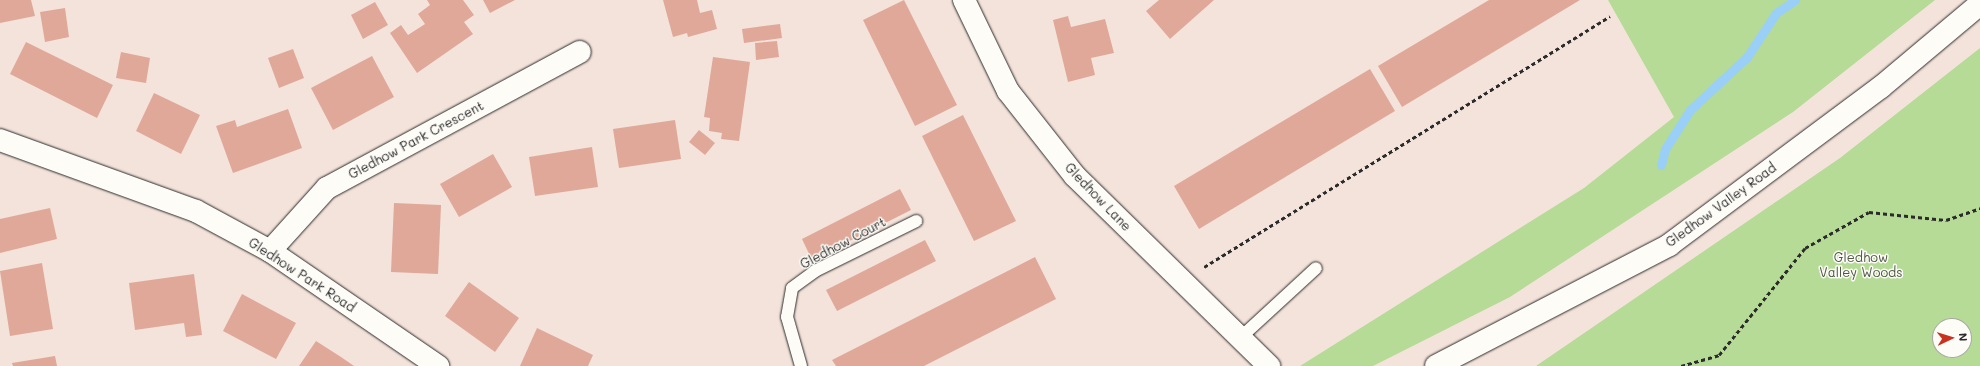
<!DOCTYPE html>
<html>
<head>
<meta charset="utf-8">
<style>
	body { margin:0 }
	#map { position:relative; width:1980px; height:366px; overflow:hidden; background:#f4e3db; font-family:Mali,sans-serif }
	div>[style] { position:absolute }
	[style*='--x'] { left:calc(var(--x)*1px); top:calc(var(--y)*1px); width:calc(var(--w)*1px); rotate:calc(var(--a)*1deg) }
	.green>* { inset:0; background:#b5db96 }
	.stream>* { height:9px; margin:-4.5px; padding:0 4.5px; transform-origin:4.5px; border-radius:4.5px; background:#9acff8 }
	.building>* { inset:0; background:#e0a899 }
	.path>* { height:2.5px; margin-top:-1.25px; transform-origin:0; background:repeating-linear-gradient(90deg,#2b2b2b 0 4px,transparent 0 7px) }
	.roads { filter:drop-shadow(0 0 1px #2b2b2b) drop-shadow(0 0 1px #2b2b2b) }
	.lane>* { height:12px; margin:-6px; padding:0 6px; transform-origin:6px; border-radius:6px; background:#fdfcf7 }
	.street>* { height:22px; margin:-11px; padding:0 11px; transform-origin:11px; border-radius:11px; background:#fdfcf7 }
	.secondary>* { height:22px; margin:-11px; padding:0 11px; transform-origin:11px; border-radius:11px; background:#fdfcf7 }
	span { translate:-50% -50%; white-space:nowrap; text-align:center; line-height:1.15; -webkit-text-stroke:3px #fdfcf7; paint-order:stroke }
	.street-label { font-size:13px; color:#2b2b2b }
	.park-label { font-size:13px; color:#4e5746 }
	.north { position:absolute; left:1932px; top:318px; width:40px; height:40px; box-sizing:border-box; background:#fdfcf7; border:1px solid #a9a8a5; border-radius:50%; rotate:86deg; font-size:11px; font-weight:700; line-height:16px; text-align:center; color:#2b2b2b }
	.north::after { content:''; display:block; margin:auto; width:14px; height:18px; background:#c8321e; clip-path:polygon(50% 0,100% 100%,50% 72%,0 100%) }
</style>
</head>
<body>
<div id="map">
	<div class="green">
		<i style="clip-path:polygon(1608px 0,1935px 0,1793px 112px,1510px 297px,1373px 366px,1300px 366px,1584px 188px,1674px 117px)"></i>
		<i style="clip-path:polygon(evenodd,1980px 48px,1980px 366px,1536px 366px,1840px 158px,1980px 48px,1940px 326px,1964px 326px,1964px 350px,1940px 350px,1940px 326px)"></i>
	</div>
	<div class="stream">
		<i style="--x:1661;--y:165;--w:16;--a:-76"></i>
		<i style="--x:1665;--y:149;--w:46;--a:-57.3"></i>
		<i style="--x:1690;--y:110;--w:78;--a:-42.9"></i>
		<i style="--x:1747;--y:57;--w:53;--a:-56.6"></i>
		<i style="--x:1776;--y:13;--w:23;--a:-34"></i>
	</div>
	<div class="building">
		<i style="clip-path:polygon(0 0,31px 0,35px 16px,0 23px)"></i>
		<i style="clip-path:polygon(427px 0,463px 0,474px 15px,464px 22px,473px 34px,417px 73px,390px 33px,401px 25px,408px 35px,425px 24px,418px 14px,430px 5px)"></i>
		<i style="clip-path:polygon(483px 0,515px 0,490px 13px)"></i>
		<i style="clip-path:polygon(663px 0,697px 0,700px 13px,712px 10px,717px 29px,688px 37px,687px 33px,673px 37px)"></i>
		<i style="clip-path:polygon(904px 0,957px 105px,915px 126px,863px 20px)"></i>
		<i style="clip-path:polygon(1159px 0,1214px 0,1170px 39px,1146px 11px)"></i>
		<i style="clip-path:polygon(1489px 0,1580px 0,1402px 107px,1378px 66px)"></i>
		<i style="clip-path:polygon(375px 2px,388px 25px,363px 39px,351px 15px)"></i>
		<i style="clip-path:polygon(65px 8px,69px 37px,45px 42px,40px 12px)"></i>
		<i style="clip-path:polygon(1068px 16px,1071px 27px,1105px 19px,1114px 53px,1091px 58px,1095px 75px,1068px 82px,1053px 20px)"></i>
		<i style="clip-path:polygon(780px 24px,782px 38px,744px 43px,742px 29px)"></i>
		<i style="clip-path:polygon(777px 41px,779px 57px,756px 60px,755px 43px)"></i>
		<i style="clip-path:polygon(26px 42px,113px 85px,97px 118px,10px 74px)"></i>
		<i style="clip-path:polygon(293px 49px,304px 78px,279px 88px,268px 58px)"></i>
		<i style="clip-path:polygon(121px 52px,150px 58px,146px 83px,116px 78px)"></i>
		<i style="clip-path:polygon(372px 56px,394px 97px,333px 130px,311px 88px)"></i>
		<i style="clip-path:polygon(713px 57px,750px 62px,739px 141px,721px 139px,722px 133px,709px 131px,710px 118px,704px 117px)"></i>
		<i style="clip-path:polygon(1370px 69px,1395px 111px,1199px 229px,1174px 186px)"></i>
		<i style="clip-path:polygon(154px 93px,200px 115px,181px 154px,136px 131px)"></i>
		<i style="clip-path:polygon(288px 109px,302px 148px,233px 173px,216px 126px,235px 120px,237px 127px)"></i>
		<i style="clip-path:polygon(963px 115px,1016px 221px,974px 241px,922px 136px)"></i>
		<i style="clip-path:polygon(675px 120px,681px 159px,619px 168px,613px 129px)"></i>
		<i style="clip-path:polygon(699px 130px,715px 143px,705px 155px,689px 142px)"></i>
		<i style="clip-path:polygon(592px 147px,598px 187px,535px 196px,529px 157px)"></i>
		<i style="clip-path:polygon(493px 154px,512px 187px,459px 217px,440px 184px)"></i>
		<i style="clip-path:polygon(900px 189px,911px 210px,812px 260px,802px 239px)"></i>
		<i style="clip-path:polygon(394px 203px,441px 205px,438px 274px,391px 272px)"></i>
		<i style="clip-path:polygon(50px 208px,57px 239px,0 253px,0 219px)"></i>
		<i style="clip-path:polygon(925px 240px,936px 261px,837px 311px,826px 290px)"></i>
		<i style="clip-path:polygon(1035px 257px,1056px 299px,924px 366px,836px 366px,832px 360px)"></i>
		<i style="clip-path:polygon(42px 263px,53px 329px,10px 336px,0 271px)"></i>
		<i style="clip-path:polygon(194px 274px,202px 335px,186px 337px,184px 323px,135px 330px,129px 283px)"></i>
		<i style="clip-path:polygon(469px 282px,519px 318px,495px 352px,445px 316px)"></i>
		<i style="clip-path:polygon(242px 294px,296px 323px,276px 359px,223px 331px)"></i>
		<i style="clip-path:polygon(537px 328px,593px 355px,588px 366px,520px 366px)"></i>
		<i style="clip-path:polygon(316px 341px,341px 357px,354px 366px,299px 366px)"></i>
		<i style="clip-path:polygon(55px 356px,57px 366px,13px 366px,12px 363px)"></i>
	</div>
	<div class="path">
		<i style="--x:1204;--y:267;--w:477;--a:-31.7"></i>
		<i style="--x:1681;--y:366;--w:40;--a:-16"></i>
		<i style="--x:1719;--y:355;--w:137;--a:-51.2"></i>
		<i style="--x:1805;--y:248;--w:73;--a:-29.4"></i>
		<i style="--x:1869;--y:212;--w:77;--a:5.9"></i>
		<i style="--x:1946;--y:220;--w:36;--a:-19"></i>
	</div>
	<div class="roads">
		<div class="lane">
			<i style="--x:1240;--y:338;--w:103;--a:-42.6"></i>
			<i style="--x:801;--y:366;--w:51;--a:-105.9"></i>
			<i style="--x:787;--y:317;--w:29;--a:-80"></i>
			<i style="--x:792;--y:288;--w:29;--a:-36"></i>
			<i style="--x:815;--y:271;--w:113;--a:-26.3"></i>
		</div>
		<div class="street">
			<i style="--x:964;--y:0;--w:101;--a:64.2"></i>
			<i style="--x:1008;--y:91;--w:108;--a:51.8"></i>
			<i style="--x:1075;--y:176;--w:272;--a:44.4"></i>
			<i style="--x:0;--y:140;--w:208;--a:19.9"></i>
			<i style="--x:196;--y:211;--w:84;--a:28.4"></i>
			<i style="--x:270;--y:251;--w:204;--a:34.4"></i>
			<i style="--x:270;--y:251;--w:85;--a:-47.9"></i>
			<i style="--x:327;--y:188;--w:287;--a:-28.3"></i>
		</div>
		<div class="secondary">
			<i style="--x:1436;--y:366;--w:263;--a:-27.4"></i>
			<i style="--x:1669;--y:245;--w:264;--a:-36.7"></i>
			<i style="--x:1881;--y:87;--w:129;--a:-40"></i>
		</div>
	</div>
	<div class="street-label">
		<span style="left:416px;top:140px;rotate:-28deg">Gledhow Park Crescent</span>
		<span style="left:1098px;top:197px;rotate:46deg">Gledhow Lane</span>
		<span style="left:1721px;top:205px;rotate:-36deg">Gledhow Valley Road</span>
		<span style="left:843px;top:243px;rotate:-28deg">Gledhow Court</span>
		<span style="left:302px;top:275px;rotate:33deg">Gledhow Park Road</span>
	</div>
	<div class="park-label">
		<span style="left:1861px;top:265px">Gledhow<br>Valley Woods</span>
	</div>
	<div class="north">N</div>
</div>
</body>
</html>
